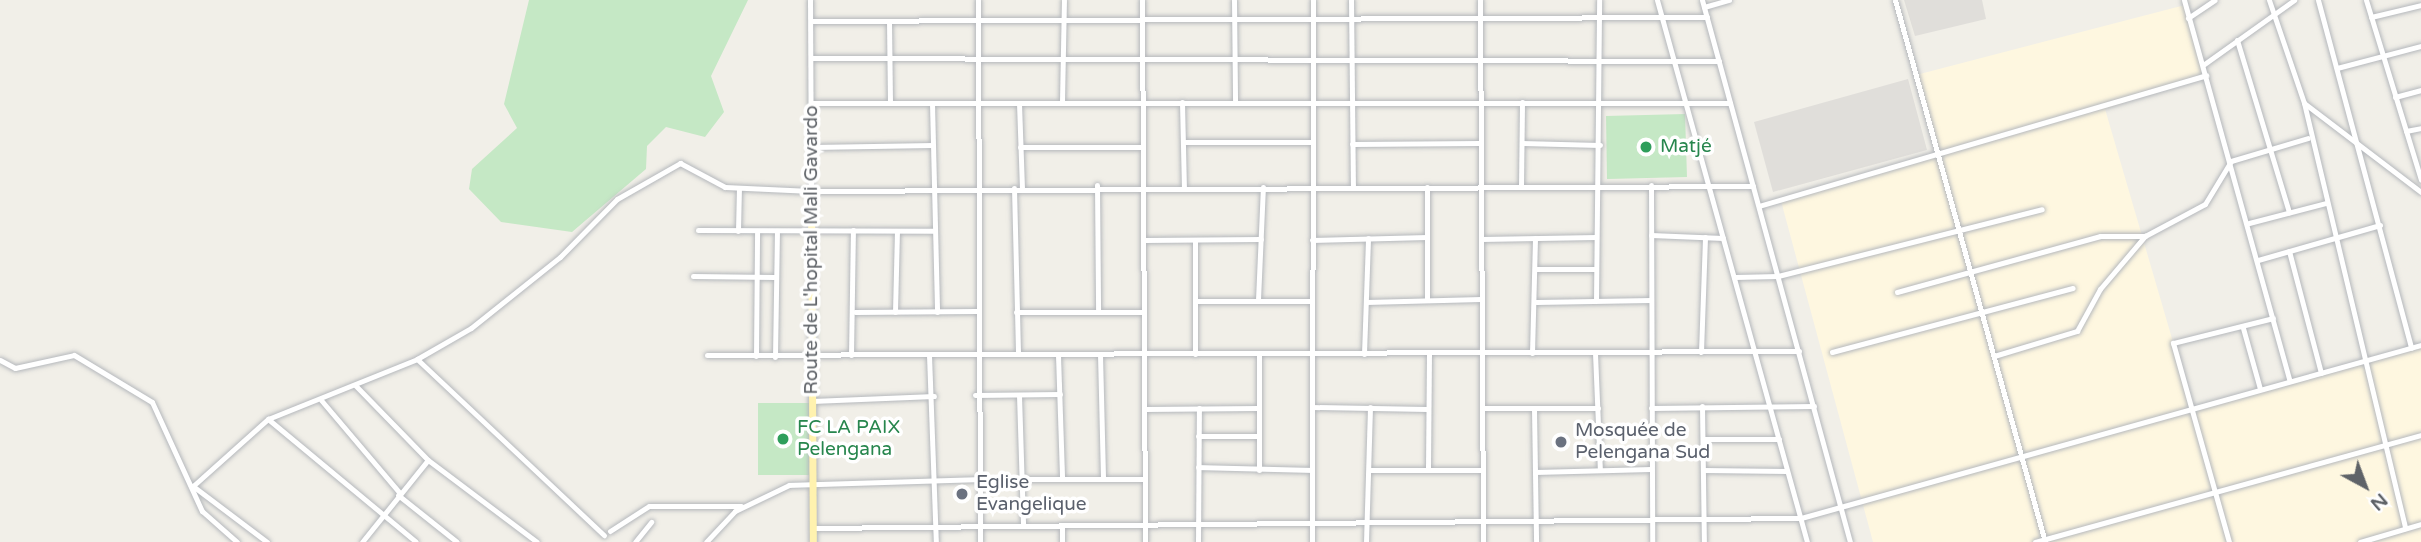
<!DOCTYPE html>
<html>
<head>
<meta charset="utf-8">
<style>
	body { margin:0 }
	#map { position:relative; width:2421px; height:542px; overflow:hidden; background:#f1efe8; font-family:"Varela Round",sans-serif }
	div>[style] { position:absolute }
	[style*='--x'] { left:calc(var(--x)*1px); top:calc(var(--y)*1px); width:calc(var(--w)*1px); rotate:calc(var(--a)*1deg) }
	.commercial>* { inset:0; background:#fef7e0 }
	.industrial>* { inset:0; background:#e0deda }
	.green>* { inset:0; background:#c5e8c5 }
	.roads { filter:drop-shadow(0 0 2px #b5b8bc) drop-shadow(0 0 2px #b5b8bc) }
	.minor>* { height:5px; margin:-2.5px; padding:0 2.5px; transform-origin:2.5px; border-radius:2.5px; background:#fff }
	.major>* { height:7px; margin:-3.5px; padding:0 3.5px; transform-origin:3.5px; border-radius:3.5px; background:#fff2af }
	.dots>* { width:19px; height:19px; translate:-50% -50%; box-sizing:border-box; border:4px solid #fff; border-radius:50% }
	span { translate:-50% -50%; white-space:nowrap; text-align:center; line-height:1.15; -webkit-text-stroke:7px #fff; paint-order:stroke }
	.leisure-label { font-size:19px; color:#27864d }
	.left { translate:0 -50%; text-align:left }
	.street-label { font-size:19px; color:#5f6368 }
	.worship-label { font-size:19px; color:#5b616d }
	.north { position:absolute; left:2330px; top:451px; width:70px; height:70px; -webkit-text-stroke:5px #fff; paint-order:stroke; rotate:139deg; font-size:19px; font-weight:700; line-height:28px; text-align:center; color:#5f6368 }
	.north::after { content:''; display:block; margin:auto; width:24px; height:32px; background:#5f6368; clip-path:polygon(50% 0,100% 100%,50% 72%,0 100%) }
</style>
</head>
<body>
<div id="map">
	<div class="commercial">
		<i style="clip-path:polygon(2185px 5px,2206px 75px,2105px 109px,2192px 407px,2421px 345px,2421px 542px,1873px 542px,1781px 201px,1938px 156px,1916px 75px)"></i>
	</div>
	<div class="industrial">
		<i style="clip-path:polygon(1904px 0,1982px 0,1986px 19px,1915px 36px)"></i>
		<i style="clip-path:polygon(1908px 79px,1927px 150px,1773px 192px,1754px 122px)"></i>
	</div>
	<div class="green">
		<i style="clip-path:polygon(529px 0,748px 0,711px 76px,724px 112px,705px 137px,666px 127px,647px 146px,646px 169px,572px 232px,501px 222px,469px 189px,472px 169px,517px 128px,504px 104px)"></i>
		<i style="clip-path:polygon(1685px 114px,1687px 177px,1607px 179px,1606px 116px)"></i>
		<i style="clip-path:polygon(758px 403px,809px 403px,809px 475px,758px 475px)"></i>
	</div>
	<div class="roads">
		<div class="minor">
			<i style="--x:810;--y:0;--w:191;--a:89.7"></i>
			<i style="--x:978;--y:0;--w:542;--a:89.79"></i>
			<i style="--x:1142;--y:0;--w:542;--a:89.68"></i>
			<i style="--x:1234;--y:0;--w:102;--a:89.4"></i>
			<i style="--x:1351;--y:0;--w:187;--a:89.4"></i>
			<i style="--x:1480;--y:0;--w:542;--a:89.68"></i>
			<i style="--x:1657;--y:0;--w:562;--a:74.53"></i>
			<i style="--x:1702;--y:0;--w:562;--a:74.73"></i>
			<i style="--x:1895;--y:0;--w:562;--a:74.53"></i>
			<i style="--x:2184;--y:0;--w:395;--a:74.5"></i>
			<i style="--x:2269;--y:0;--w:109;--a:71.2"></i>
			<i style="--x:2304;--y:103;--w:437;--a:76.6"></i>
			<i style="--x:2318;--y:0;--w:360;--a:75"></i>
			<i style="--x:2366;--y:0;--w:188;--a:73"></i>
			<i style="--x:1704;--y:7;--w:26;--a:-16"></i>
			<i style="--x:2371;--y:17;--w:51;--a:-13.5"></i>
			<i style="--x:2188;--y:18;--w:32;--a:-34"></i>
			<i style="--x:811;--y:21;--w:896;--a:-0.26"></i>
			<i style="--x:889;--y:21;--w:82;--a:89.3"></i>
			<i style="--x:2237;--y:40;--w:180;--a:73.2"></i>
			<i style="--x:811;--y:58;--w:908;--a:0.19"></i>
			<i style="--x:2203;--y:65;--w:112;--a:-35.5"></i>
			<i style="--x:2337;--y:68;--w:87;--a:-14.7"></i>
			<i style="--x:2395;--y:97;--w:27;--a:-15"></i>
			<i style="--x:1062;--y:102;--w:102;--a:-88.9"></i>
			<i style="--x:1182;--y:102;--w:85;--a:88.7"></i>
			<i style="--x:812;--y:103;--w:918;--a:0"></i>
			<i style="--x:932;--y:103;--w:209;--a:88.6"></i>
			<i style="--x:1019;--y:103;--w:85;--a:88"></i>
			<i style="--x:2304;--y:103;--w:147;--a:37.3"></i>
			<i style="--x:2406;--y:131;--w:15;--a:-11"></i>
			<i style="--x:1183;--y:142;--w:129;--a:0"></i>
			<i style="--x:1522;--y:143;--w:78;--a:1.5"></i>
			<i style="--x:1352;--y:144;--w:128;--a:-0.4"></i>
			<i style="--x:812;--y:147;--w:121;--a:-0.9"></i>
			<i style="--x:1020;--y:147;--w:123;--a:0"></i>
			<i style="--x:1097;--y:185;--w:126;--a:89.5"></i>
			<i style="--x:1651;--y:185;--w:357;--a:89.8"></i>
			<i style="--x:1521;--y:186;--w:84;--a:-89.3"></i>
			<i style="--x:1427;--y:187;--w:113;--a:90"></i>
			<i style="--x:1014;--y:188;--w:166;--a:88.6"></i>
			<i style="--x:1759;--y:206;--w:466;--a:-16.3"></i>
			<i style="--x:2249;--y:223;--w:80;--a:-14.6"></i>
			<i style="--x:698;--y:230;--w:237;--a:0.2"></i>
			<i style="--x:738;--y:231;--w:43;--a:-88.7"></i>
			<i style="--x:1651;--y:235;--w:72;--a:2.4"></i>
			<i style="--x:1481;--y:239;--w:115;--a:-1"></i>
			<i style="--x:1144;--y:240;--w:117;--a:-0.5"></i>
			<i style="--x:1312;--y:240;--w:115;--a:-1.5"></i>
			<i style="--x:2289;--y:251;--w:126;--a:75.3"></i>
			<i style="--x:2258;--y:260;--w:127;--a:-16"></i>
			<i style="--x:1536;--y:269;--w:60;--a:0"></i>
			<i style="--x:693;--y:276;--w:81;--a:0.7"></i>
			<i style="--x:1735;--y:277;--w:43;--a:-1.3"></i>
			<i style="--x:1778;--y:276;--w:272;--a:-14.2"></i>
			<i style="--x:1897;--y:292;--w:211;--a:-15.4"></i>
			<i style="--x:2100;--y:236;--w:45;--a:0"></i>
			<i style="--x:1258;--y:300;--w:113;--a:-87.5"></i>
			<i style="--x:1195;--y:301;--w:117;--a:0"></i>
			<i style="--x:1596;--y:301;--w:301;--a:-89.4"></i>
			<i style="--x:1366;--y:302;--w:115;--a:-1.5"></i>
			<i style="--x:1536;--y:302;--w:115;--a:-1"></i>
			<i style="--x:855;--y:312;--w:121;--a:-0.5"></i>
			<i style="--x:895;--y:312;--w:81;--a:-88.6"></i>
			<i style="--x:1016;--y:312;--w:128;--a:0"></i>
			<i style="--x:2243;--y:328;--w:63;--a:74.4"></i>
			<i style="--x:1701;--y:352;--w:115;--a:-88"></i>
			<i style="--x:1832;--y:352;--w:249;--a:-14.9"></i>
			<i style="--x:1532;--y:353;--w:115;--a:-88.5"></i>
			<i style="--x:1595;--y:353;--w:117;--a:87.6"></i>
			<i style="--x:1100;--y:354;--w:124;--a:88.6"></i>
			<i style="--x:1195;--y:354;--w:114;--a:-90"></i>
			<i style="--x:1259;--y:354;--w:116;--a:90"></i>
			<i style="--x:1364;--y:354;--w:116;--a:-88"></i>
			<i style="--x:707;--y:355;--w:1092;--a:-0.21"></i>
			<i style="--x:851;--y:355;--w:125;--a:-89.1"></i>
			<i style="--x:929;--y:355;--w:187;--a:87.9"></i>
			<i style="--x:1058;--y:355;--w:123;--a:88.1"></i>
			<i style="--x:756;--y:356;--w:125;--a:-89.5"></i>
			<i style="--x:1994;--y:356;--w:87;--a:-16.8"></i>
			<i style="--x:2077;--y:331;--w:48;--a:-61.3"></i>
			<i style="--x:2100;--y:289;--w:70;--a:-49.7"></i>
			<i style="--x:2145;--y:236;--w:68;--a:-28.1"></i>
			<i style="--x:2205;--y:204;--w:50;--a:-58.8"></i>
			<i style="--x:2231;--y:161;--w:80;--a:-16.6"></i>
			<i style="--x:775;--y:357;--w:125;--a:-89.1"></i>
			<i style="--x:417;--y:359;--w:257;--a:43.3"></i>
			<i style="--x:0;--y:360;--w:17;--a:28"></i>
			<i style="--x:15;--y:368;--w:60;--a:-12.4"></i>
			<i style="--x:74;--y:355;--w:91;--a:31.1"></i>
			<i style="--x:152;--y:402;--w:120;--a:65.4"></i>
			<i style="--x:202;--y:511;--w:47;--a:41.5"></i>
			<i style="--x:355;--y:385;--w:105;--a:45.8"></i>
			<i style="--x:428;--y:460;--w:136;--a:37"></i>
			<i style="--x:975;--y:395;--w:85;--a:-0.7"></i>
			<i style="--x:1019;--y:395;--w:129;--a:88.2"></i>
			<i style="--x:321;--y:400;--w:122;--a:49.7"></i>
			<i style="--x:812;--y:401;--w:122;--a:-2.3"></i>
			<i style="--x:1702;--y:406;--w:136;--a:89.2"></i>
			<i style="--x:1312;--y:407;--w:115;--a:1"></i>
			<i style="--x:1482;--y:408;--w:116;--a:0"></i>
			<i style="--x:1651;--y:408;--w:163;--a:-0.7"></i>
			<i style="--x:1144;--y:409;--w:115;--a:-0.5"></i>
			<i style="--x:1534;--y:409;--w:133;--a:89.1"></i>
			<i style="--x:268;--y:419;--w:192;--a:39.7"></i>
			<i style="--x:1198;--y:436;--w:61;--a:0"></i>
			<i style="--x:1703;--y:439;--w:76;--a:0"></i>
			<i style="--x:1198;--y:467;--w:113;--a:1.5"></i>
			<i style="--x:1428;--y:468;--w:113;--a:-89.5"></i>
			<i style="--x:1370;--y:470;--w:111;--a:0"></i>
			<i style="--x:1703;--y:470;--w:84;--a:0.7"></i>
			<i style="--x:1535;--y:472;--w:116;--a:-1.5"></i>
			<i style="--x:1022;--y:479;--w:122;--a:0"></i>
			<i style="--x:398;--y:495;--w:75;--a:38.5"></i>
			<i style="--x:813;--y:528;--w:988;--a:-0.58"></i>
			<i style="--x:1801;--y:518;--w:644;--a:-15.59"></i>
			<i style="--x:610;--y:531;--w:46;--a:-32.7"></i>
			<i style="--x:649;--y:506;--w:92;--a:0"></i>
			<i style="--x:267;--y:542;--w:93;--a:-142.9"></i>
			<i style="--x:193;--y:486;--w:101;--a:-41.8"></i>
			<i style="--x:268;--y:419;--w:161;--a:-21.9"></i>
			<i style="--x:417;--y:359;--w:62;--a:-29.9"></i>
			<i style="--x:471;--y:328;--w:114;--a:-38.6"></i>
			<i style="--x:560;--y:257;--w:81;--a:-45.5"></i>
			<i style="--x:617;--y:199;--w:73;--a:-29.7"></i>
			<i style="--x:680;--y:163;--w:51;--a:28.1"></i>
			<i style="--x:725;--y:187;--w:86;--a:2.7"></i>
			<i style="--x:811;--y:191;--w:942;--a:-0.3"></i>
			<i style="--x:362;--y:542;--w:105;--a:-51.2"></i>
			<i style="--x:635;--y:542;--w:26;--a:-51"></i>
			<i style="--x:706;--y:542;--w:42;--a:-46.9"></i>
			<i style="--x:735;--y:511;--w:60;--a:-25.7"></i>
			<i style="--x:789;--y:485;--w:191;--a:-1.8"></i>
			<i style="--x:1062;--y:542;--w:16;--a:-90"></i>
			<i style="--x:1198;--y:542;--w:134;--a:-89.6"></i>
			<i style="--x:1312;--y:542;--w:542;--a:-89.89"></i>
			<i style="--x:1366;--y:542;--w:135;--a:-88.3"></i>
			<i style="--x:2035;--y:542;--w:401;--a:-15.5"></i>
			<i style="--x:2229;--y:542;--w:207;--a:-105.7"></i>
			<i style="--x:2173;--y:343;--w:103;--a:-14"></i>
			<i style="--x:2360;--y:542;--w:64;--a:-16.4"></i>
		</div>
		<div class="major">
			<i style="--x:811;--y:191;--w:351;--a:89.7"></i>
		</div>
	</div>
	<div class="dots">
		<i style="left:1646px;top:147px;background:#2e9e5b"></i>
		<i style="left:783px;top:439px;background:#2e9e5b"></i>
		<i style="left:1561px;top:442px;background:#6b7280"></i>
		<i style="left:962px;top:494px;background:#6b7280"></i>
	</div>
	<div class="leisure-label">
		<span class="left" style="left:1660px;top:147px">Matjé</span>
		<span class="left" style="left:797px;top:439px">FC LA PAIX<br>Pelengana</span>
	</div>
	<div class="street-label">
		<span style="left:812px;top:250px;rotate:-90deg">Route de L'hopital Mali Gavardo</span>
	</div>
	<div class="worship-label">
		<span class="left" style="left:1575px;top:442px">Mosquée de<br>Pelengana Sud</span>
		<span class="left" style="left:976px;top:494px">Eglise<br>Evangelique</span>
	</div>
	<div class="north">N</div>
</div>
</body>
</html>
